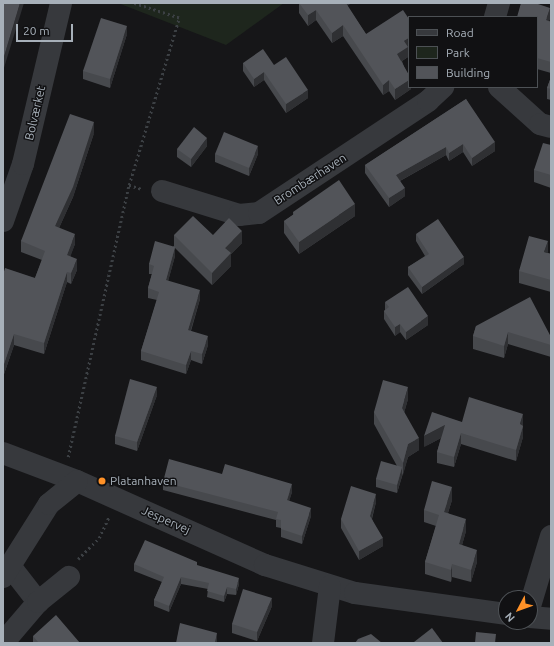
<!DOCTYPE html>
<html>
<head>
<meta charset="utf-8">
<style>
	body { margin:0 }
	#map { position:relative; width:554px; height:646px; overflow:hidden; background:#161618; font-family:Ubuntu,sans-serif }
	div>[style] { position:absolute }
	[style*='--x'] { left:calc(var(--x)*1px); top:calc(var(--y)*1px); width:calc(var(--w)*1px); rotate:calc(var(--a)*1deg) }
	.green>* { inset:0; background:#1e261d }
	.path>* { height:2.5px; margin-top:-1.25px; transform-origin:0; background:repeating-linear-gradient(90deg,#3c4044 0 2px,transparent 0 5px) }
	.minor>* { height:22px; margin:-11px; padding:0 11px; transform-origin:11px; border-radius:11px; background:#37393d }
	.wall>* { inset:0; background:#47494d }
	.shaded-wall>* { inset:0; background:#2f3033 }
	.building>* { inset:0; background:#525459 }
	.dots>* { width:11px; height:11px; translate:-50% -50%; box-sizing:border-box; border:2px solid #111113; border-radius:50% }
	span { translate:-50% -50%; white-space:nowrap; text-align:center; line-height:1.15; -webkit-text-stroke:3px #111113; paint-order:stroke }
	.street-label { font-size:12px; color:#a7b0b9 }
	.poi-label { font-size:12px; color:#a7b0b9 }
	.left { translate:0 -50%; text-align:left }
	.frame { position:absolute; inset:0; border:4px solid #a7b0b9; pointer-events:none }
	.legend { position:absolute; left:408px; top:16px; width:130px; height:72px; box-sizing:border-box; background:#111113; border:1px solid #4d5155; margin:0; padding:5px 7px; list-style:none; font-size:12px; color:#a7b0b9 }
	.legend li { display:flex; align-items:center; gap:8px; height:20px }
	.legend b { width:20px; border:1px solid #4d5155 }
	.north { position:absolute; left:498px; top:590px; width:40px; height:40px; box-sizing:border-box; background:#111113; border:1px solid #4d5155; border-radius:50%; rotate:229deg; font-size:11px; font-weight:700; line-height:16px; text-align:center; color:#a7b0b9 }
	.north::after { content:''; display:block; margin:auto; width:14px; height:18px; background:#ff9127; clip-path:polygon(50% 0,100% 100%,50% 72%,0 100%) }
	.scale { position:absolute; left:16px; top:24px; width:57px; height:18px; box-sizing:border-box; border:2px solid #a7b0b9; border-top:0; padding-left:5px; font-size:12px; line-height:14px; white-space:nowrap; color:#a7b0b9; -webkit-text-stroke:3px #111113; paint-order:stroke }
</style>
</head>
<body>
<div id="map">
	<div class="green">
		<i style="clip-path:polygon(118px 3px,284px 3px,226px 45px)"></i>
	</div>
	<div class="path">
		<i style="--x:129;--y:185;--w:14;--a:17"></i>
		<i style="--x:68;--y:457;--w:279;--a:-77.4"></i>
		<i style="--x:129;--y:185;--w:174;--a:-73.3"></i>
		<i style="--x:179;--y:18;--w:48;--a:-161.9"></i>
		<i style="--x:78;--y:559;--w:30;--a:-45"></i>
		<i style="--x:99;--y:538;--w:23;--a:-65"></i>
	</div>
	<div class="minor">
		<i style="--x:495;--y:17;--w:15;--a:-74"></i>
		<i style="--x:499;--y:87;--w:55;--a:42.1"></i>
		<i style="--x:540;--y:124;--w:11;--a:15"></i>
		<i style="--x:162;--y:191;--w:81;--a:17.3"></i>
		<i style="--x:239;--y:215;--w:20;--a:-6"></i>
		<i style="--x:259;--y:213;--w:203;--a:-33.5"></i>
		<i style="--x:428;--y:101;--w:21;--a:-43"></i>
		<i style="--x:3;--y:221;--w:60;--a:-70.7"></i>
		<i style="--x:23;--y:164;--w:165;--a:-76.7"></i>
		<i style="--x:3;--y:453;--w:79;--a:20.7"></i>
		<i style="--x:77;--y:481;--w:206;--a:24.1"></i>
		<i style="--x:265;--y:565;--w:94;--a:17.3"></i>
		<i style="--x:355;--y:593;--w:152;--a:7.9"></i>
		<i style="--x:10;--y:566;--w:46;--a:52.1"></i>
		<i style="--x:3;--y:577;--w:86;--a:-57.8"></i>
		<i style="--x:49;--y:504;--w:36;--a:-39"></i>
		<i style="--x:530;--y:606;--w:73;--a:-73.3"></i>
		<i style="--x:530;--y:617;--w:21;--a:5"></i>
		<i style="--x:3;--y:643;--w:54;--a:-49.5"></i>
		<i style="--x:38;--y:602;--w:40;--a:-39"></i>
		<i style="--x:323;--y:643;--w:57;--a:-83"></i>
	</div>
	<div class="wall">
		<i style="clip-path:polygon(299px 3px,351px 3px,347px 6px,366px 34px,408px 49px,408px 57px,402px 61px,411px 87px,411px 89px,395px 100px,389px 91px,383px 95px,343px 36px,332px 43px,316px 20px,308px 26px,299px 13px)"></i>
		<i style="clip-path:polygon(537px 17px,550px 18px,549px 21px,551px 22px,551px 73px,537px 69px)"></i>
		<i style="clip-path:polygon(127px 34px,110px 88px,83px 79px,83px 71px)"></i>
		<i style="clip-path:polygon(243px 63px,274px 65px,308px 98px,286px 113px,264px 80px,254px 87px,243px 71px)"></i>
		<i style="clip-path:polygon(551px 77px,551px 100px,547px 99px,547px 88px)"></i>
		<i style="clip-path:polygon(466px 99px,495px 151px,472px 166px,463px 152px,449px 161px,446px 155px,400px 181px,405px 196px,389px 207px,365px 173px,365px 165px)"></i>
		<i style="clip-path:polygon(94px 133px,73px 197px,59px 228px,75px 244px,70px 256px,77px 270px,71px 284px,67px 282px,44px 354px,14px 345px,3px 377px,3px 275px,35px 278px,42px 260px,21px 252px,21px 241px)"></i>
		<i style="clip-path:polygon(551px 145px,551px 188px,534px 182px,534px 170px)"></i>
		<i style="clip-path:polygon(207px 146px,191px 167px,177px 157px,177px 149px)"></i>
		<i style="clip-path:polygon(215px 154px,258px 154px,249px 176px,215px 162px)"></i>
		<i style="clip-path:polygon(293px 212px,355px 216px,299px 254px,284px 233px,284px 221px,293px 215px)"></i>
		<i style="clip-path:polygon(416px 234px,464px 264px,422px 294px,408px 275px,408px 267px,425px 256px,416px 241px)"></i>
		<i style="clip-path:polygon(174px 235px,213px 235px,242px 243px,231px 254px,231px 266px,212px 285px,175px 248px,175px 256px,168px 281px,200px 299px,191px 331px,208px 345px,202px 364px,191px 360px,186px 374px,141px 360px,141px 351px,157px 300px,148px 298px,148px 288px,152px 274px,149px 274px,149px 264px,174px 246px)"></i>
		<i style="clip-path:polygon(548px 253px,551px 254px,551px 292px,519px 283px,519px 271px)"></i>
		<i style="clip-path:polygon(385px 302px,428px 325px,406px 340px,400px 332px,395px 336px,384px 319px,384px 311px,385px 310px)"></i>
		<i style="clip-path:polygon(476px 326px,551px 337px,551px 357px,508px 344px,504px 358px,473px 349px,473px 336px)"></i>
		<i style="clip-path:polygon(157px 395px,137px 451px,115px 444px,115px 436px)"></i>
		<i style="clip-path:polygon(408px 399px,404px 413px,419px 450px,408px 457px,397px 493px,376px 487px,376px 479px,397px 466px,374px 424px,374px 412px)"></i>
		<i style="clip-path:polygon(462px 422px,523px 425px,523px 437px,516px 461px,461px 444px,454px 467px,437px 463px,437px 452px,441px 438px,424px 447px)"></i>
		<i style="clip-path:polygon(222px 474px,292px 492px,289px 501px,311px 516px,302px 544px,281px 537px,281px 528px,276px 527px,276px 520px,163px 490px,163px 482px)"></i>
		<i style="clip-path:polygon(452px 500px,448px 513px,466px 531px,462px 545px,477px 562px,471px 582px,452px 577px,451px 582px,425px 574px,425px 562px,436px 526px,424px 522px,424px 510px)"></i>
		<i style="clip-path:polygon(376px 502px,372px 519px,383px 546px,359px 560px,341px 528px,341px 519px)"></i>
		<i style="clip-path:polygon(134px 564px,197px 566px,239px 584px,236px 595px,227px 594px,224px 602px,207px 597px,208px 589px,181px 584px,169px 612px,154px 606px,154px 600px,162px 582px,134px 571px)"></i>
		<i style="clip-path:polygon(272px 606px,257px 641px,232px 633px,232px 624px)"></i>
		<i style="clip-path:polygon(33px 636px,80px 643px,33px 643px)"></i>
	</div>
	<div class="shaded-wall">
		<i style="clip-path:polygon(20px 3px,24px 3px,3px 71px,3px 60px)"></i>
		<i style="clip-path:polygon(343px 3px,351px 3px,343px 9px)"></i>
		<i style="clip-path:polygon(550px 8px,550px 18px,546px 31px,546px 20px)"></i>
		<i style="clip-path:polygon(316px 10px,316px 20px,308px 26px,308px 15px)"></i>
		<i style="clip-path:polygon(343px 25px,343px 36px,332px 43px,332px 33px)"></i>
		<i style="clip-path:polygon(127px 26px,127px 34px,110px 88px,110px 79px)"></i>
		<i style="clip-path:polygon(409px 38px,409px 48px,408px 49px,408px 57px,397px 64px,397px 54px,404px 41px)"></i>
		<i style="clip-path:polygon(264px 72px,264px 80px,254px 87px,254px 79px)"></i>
		<i style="clip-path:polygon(389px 80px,389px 91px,383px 95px,383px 85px)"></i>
		<i style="clip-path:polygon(409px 80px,409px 87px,411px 87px,411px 89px,395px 100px,395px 89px)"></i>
		<i style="clip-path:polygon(308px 90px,308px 98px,286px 113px,286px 104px)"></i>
		<i style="clip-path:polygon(94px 122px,94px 133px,73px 197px,55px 237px,55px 226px)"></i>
		<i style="clip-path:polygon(207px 138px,207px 146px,191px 167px,191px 159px)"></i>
		<i style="clip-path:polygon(495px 142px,495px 151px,472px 166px,472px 158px)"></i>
		<i style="clip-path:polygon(463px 144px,463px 152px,449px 161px,449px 153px)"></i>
		<i style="clip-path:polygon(258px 146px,258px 154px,249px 176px,249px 168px)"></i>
		<i style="clip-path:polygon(446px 147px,446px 155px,396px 183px,396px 175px)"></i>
		<i style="clip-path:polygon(405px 188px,405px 196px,389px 207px,389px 198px)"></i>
		<i style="clip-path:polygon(355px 204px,355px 216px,299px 254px,299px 242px)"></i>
		<i style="clip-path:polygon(242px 231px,242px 243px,231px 254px,231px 266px,212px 285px,212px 273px,225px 248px)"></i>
		<i style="clip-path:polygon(75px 234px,75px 244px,67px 266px,67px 255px)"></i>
		<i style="clip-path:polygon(548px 241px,548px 253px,544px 252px)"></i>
		<i style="clip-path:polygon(175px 247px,175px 256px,166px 289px,166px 280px)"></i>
		<i style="clip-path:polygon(464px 257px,464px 264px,422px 294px,422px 287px)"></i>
		<i style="clip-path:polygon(77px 259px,77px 270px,71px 284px,71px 273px)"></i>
		<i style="clip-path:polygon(67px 272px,67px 282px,44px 354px,44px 343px)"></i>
		<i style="clip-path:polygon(200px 290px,200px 299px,188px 339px,188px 330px)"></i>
		<i style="clip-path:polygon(428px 316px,428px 325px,406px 340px,406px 332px)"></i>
		<i style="clip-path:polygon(400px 324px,400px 332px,395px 336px,395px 327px)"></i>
		<i style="clip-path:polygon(508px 332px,508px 344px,504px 358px,504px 346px)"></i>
		<i style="clip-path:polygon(14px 334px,14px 345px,3px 377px,3px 367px)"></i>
		<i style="clip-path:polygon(208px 336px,208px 345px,202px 364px,202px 354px)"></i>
		<i style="clip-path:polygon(191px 351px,191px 360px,186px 374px,186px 365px)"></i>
		<i style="clip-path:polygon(157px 387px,157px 395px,137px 451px,137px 442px)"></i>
		<i style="clip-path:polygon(408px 387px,408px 399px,402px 420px,402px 408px)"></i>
		<i style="clip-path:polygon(523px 414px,523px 425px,520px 435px,520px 424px)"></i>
		<i style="clip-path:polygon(445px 425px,445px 436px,424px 447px,424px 436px)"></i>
		<i style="clip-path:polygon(523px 426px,523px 437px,516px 461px,516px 450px)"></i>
		<i style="clip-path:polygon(461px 433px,461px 444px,454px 467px,454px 457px)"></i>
		<i style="clip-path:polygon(419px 438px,419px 450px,408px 457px,403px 475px,403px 463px,408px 444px)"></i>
		<i style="clip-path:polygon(402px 467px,402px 476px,397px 493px,397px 485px)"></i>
		<i style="clip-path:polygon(292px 484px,292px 492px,287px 508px,287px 500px)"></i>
		<i style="clip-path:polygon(452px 487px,452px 500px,444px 525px,444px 512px)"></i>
		<i style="clip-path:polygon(376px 494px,376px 502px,370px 524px,370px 516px)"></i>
		<i style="clip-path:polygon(311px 508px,311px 516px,302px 544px,302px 536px)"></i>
		<i style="clip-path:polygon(466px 519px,466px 531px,459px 556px,459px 544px)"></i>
		<i style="clip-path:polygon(383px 538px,383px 546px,359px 560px,359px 551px)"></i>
		<i style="clip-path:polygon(477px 550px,477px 562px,471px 582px,471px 570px)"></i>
		<i style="clip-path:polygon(452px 564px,452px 577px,451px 582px,451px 570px)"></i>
		<i style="clip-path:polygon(181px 577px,181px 584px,169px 612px,169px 606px)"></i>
		<i style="clip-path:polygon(239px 578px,239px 584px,236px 595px,236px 589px)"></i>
		<i style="clip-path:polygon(227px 587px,227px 594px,224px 602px,224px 596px)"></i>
		<i style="clip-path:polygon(272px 598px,272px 606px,257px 641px,257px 632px)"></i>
		<i style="clip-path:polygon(217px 633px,217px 643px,215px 643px)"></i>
	</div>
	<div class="building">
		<i style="clip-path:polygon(3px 3px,20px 3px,3px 60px)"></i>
		<i style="clip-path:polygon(299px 3px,346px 3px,366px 34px,403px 10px,409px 19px,409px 38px,404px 41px,408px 47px,397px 54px,409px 75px,409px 80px,395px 89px,389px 80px,383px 85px,343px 25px,332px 33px,316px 10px,308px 15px)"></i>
		<i style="clip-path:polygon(521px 3px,535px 3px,550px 8px,546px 20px,551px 22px,551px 62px,537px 58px,537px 17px,517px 17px)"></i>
		<i style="clip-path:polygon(101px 18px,127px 26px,110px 79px,83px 71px)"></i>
		<i style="clip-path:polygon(263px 49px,274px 65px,286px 57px,308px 90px,286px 104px,264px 72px,254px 79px,243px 63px)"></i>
		<i style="clip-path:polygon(551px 77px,551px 89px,547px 88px)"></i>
		<i style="clip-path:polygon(466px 99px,495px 142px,472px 158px,463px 144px,449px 153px,446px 147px,396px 175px,405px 188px,389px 198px,365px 165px)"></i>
		<i style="clip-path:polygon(70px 114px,94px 122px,73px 187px,55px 226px,75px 234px,67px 255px,77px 259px,71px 273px,67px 272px,44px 343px,14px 334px,3px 367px,3px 275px,5px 268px,35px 278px,45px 251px,21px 241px)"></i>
		<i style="clip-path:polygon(194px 127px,207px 138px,191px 159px,177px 149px)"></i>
		<i style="clip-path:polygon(224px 132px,258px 146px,249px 168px,215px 154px)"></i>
		<i style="clip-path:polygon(543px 143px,551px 145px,551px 175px,534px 170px)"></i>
		<i style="clip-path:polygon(339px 180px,355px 204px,299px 242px,284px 221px,294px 214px,293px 212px)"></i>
		<i style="clip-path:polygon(193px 216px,213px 235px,229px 218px,242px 231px,225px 248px,231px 253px,212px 273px,174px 235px)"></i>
		<i style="clip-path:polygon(438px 219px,464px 257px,422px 287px,408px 267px,429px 254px,416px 234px)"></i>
		<i style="clip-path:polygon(529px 236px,548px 241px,544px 252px,551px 254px,551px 280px,519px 271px)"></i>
		<i style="clip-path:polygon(155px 241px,175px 247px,166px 280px,200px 290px,188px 330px,208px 336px,202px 354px,191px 351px,186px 365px,141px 351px,159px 292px,148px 288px,154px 266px,149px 264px)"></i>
		<i style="clip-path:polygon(408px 287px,428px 316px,406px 332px,400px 324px,395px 327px,384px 311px,389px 307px,385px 302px)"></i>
		<i style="clip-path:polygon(530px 297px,551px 337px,551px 345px,508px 332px,504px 346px,473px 336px,476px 326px)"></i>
		<i style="clip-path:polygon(130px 379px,157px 387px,137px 442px,115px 436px)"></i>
		<i style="clip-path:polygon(383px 380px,408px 387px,402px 408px,419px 438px,408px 444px,403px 463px,374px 412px)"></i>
		<i style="clip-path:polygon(469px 397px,523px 414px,520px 424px,523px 426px,516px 450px,461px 433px,454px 457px,437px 452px,445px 425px,424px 436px,432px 412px,462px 422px)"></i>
		<i style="clip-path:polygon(169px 459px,222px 474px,225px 464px,292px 484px,287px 500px,311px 508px,302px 536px,281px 529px,281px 520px,276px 519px,278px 512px,163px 482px)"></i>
		<i style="clip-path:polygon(381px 461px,402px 467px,397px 485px,376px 479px)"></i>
		<i style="clip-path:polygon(432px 481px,452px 487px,444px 512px,466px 519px,459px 544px,477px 550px,471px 570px,452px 564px,451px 570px,425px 562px,439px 515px,424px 510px)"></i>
		<i style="clip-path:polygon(351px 486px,376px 494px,370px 516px,383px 538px,359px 551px,341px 519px)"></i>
		<i style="clip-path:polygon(145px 540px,197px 562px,197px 565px,239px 578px,236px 589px,227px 587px,224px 596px,207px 591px,209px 583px,181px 577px,169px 606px,154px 600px,164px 577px,134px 564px)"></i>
		<i style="clip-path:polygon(243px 589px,272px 598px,257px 632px,232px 624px)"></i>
		<i style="clip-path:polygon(56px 615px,80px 643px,36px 643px,38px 642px,33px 636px)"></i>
		<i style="clip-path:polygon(180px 623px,217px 633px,215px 643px,176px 643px)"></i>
		<i style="clip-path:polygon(432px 628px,443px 643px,415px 643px,414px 642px)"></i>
		<i style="clip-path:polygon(476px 632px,496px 634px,495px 643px,475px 643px)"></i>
		<i style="clip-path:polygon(371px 634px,382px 643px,355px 643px,358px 639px)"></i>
	</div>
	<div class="dots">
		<i style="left:102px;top:481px;background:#ff9127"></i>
	</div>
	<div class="street-label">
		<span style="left:35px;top:113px;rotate:-77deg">Bolværket</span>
		<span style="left:310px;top:179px;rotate:-33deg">Brombærhaven</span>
		<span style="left:166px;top:520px;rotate:24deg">Jespervej</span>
	</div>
	<div class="poi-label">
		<span class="left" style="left:110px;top:481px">Platanhaven</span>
	</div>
	<div class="frame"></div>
	<ul class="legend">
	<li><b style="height:5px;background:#37393d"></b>Road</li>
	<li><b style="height:11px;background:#1e261d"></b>Park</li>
	<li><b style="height:11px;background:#525459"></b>Building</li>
	</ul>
	<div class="north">N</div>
	<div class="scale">20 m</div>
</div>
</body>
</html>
